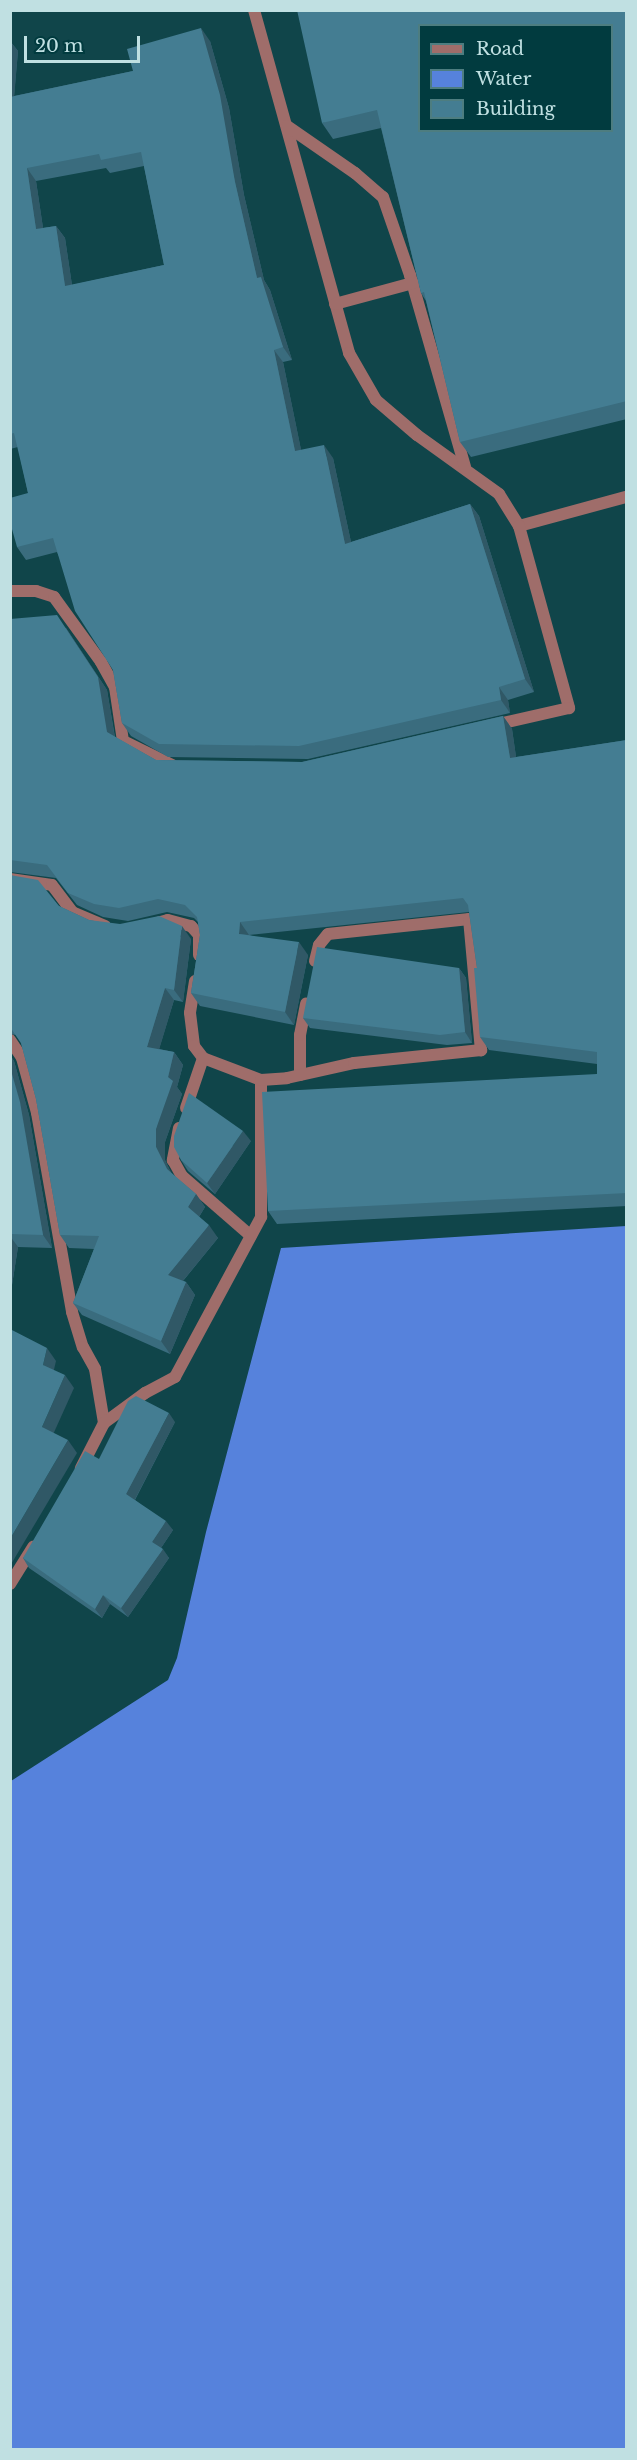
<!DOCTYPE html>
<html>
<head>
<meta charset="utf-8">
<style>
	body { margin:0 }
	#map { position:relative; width:637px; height:2460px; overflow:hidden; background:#10454a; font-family:"Libre Baskerville",serif }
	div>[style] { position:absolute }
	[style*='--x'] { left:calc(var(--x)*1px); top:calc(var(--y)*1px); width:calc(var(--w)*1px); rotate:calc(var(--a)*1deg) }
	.water>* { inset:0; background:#5682dc }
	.service>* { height:12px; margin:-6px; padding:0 6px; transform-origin:6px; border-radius:6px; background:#9f6d6a }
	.minor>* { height:12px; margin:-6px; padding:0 6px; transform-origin:6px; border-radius:6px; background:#9f6d6a }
	.wall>* { inset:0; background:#3a6c7e }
	.shaded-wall>* { inset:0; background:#305866 }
	.building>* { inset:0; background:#447d92 }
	span { translate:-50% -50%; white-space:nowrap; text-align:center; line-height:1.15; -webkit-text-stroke:5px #013b3f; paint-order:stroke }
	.frame { position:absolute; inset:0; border:12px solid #c0e0e2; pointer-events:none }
	.legend { position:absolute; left:418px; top:24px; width:195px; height:108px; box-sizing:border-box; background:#013b3f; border:2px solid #4d7d80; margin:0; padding:8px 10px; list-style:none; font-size:18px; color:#c0e0e2 }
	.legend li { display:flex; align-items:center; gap:12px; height:30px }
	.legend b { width:30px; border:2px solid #4d7d80 }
	.scale { position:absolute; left:24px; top:36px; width:116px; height:27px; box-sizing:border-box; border:3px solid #c0e0e2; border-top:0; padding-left:8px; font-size:18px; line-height:21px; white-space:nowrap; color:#c0e0e2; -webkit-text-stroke:4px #013b3f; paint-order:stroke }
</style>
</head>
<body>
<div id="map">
	<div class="water">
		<i style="clip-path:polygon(626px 1226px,626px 2449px,11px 2449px,11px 1781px,168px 1680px,177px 1658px,206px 1532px,281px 1248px)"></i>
	</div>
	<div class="service">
		<i style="--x:519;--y:526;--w:111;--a:-15.2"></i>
		<i style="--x:315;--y:961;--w:16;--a:-76"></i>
		<i style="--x:319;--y:945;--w:14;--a:-51"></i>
		<i style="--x:328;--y:934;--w:142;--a:-6.1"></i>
		<i style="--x:469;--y:919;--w:132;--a:84.8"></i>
		<i style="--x:300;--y:1075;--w:40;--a:-90"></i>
		<i style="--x:300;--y:1035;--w:32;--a:-79"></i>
	</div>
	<div class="minor">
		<i style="--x:254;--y:10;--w:356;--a:74.5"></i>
		<i style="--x:349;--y:353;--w:54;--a:60.1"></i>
		<i style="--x:376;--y:400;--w:54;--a:40.5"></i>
		<i style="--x:417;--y:435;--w:101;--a:35.7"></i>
		<i style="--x:499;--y:494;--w:38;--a:58"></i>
		<i style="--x:519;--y:526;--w:189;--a:74.6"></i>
		<i style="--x:569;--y:708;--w:77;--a:167.2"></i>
		<i style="--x:287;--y:126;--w:83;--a:34.7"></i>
		<i style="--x:355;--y:173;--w:37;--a:41"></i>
		<i style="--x:383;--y:197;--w:83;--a:70.9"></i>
		<i style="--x:410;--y:275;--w:200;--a:74"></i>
		<i style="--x:335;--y:304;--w:81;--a:-15.1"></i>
		<i style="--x:10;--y:591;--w:26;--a:0"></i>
		<i style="--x:36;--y:591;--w:19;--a:18"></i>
		<i style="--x:54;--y:597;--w:80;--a:54.1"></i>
		<i style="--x:101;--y:662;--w:29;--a:61"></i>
		<i style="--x:115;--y:687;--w:55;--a:81.6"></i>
		<i style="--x:123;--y:741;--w:55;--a:26.1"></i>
		<i style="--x:10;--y:879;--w:42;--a:8.1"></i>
		<i style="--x:52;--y:885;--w:34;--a:53"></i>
		<i style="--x:72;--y:912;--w:36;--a:23"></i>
		<i style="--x:157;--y:923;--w:11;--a:-15"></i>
		<i style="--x:168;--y:920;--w:24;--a:15"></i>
		<i style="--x:191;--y:926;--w:12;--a:48"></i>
		<i style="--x:199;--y:935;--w:20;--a:90"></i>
		<i style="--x:195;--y:981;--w:32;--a:99"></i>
		<i style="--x:190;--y:1013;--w:33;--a:83"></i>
		<i style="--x:194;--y:1046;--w:15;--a:53"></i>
		<i style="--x:203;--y:1058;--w:62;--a:20.8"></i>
		<i style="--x:10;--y:1040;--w:22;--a:56"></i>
		<i style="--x:22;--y:1058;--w:57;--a:74.7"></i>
		<i style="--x:37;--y:1113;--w:202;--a:80"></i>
		<i style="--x:72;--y:1312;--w:37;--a:73"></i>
		<i style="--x:83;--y:1347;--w:25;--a:61"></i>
		<i style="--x:95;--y:1369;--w:55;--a:80.5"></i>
		<i style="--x:104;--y:1423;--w:51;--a:117.1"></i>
		<i style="--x:186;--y:1108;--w:53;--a:-71.2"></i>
		<i style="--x:179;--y:1128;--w:33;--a:101"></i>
		<i style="--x:173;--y:1160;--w:18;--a:61"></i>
		<i style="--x:182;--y:1176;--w:91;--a:41"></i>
		<i style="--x:104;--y:1423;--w:51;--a:-36.2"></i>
		<i style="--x:145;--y:1393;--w:34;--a:-28"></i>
		<i style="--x:175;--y:1377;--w:182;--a:-61.7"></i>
		<i style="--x:261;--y:1217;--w:137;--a:-90"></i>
		<i style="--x:261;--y:1080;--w:26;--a:-4"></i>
		<i style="--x:287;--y:1078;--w:69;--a:-12.6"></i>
		<i style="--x:354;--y:1063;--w:128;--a:-5.8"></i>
		<i style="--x:10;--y:1584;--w:44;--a:-58.1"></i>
	</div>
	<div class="wall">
		<i style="clip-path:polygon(627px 10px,627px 419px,471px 457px,460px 442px,426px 301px,421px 293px,381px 128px,333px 139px,322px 123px)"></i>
		<i style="clip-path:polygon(evenodd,10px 41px,18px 51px,14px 96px,133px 71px,210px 41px,229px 108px,244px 195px,264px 280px,270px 290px,292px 360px,283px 362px,301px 450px,333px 458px,351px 542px,470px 504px,479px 516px,534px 692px,508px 700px,510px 713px,308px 759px,168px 757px,131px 736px,122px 723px,113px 670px,57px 552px,26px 560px,17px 547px,28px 493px,18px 447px,10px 449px,10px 41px,144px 166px,164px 265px,72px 285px,65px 238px,56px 226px,43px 228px,36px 181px,106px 168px,110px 173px,144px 166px)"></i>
		<i style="clip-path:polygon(10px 619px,66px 628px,107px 690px,115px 737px,156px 760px,302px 762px,503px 716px,512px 729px,516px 757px,627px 740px,627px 1206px,277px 1224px,268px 1211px,597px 1074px,597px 1064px,489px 1050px,480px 1037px,477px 968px,469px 912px,249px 935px,308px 955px,294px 1025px,200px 1006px,191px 993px,200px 935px,198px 922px,194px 918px,167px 912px,128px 921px,103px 917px,77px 905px,56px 878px,10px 872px)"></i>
		<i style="clip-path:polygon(10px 875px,59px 906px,89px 920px,191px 939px,183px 1002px,174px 1000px,159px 1049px,174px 1052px,183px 1065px,177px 1087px,182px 1094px,165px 1142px,165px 1160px,171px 1173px,196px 1194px,205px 1207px,199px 1217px,218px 1238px,183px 1281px,186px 1282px,195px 1295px,170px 1354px,82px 1315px,73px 1303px,94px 1249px,69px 1248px,60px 1235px,36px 1099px,21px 1043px,16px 1035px,10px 1034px)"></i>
		<i style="clip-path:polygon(459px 968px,466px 978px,472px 1043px,447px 1045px,310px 1028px,303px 1018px)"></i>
		<i style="clip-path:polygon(10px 1055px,14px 1061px,29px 1115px,52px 1248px,18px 1247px,12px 1285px,10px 1284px)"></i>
		<i style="clip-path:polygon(251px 1141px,215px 1194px,188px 1171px,181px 1160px)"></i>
		<i style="clip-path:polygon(175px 1422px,135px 1500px,173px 1530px,161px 1548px,169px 1558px,128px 1617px,110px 1604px,102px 1618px,29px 1568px,23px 1558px,99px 1459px)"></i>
	</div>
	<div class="shaded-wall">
		<i style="clip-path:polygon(201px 28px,210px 41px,229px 108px,244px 195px,264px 280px,270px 290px,292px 360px,283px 347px,257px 278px,235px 182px)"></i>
		<i style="clip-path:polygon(10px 41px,18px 51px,13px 111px,10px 108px)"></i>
		<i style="clip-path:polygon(27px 168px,36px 181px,45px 241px,36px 229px)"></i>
		<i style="clip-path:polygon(56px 226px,65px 238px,74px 299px,65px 286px)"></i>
		<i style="clip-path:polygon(274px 350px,283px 362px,304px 464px,295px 451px)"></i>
		<i style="clip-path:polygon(324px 445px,333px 458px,354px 556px,345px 544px)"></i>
		<i style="clip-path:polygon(470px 504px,479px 516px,534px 692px,525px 679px)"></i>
		<i style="clip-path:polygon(66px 628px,107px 690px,116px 745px,107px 732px)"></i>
		<i style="clip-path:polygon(499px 687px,508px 700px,510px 713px,501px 700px)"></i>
		<i style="clip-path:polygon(503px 716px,512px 729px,518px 770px,510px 758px)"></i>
		<i style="clip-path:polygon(240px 922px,249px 935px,239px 934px)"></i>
		<i style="clip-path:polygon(182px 926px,191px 939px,183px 1002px,174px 990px)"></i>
		<i style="clip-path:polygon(299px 942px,308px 955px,294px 1025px,285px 1012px)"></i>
		<i style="clip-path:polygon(459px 968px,466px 978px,472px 1043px,465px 1032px)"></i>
		<i style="clip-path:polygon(165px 988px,174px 1000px,156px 1060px,147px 1047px)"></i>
		<i style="clip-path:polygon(174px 1052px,183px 1065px,177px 1087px,182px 1094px,165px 1142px,165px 1160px,176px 1182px,167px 1169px,156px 1147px,156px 1129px)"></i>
		<i style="clip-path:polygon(10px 1055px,14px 1061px,29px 1115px,52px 1248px,43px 1235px,10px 1067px)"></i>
		<i style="clip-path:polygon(243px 1131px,251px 1141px,215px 1194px,207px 1183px)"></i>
		<i style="clip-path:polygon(196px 1194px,205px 1207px,197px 1220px,188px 1207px)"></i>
		<i style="clip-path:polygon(209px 1225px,218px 1238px,177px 1288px,168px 1275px)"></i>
		<i style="clip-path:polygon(10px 1236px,18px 1247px,12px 1285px,10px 1283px)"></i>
		<i style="clip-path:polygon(186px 1282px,195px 1295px,170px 1354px,161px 1341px)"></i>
		<i style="clip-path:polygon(47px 1348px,56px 1361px,52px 1378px,43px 1365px)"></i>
		<i style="clip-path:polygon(65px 1375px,74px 1388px,51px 1439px,42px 1427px)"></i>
		<i style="clip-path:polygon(169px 1413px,175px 1422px,133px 1503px,126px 1494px)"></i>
		<i style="clip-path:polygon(68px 1440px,77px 1453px,10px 1566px,10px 1539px)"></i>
		<i style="clip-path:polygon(166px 1521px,173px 1530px,159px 1551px,152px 1542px)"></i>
		<i style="clip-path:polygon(163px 1549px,169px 1558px,128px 1617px,121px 1608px)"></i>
		<i style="clip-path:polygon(103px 1595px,110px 1604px,102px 1618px,95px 1609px)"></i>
	</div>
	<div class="building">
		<i style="clip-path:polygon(evenodd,297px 10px,627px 10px,627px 401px,460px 442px,424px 292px,421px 293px,377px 110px,322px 123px,297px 10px,420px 26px,612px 26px,612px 130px,420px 130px,420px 26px)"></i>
		<i style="clip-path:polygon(evenodd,201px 28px,220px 95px,235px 182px,257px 278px,261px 277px,283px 347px,274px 350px,295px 451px,324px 445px,345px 544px,470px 504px,525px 679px,499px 687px,501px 700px,299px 746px,159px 744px,122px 723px,113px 670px,75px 611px,53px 538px,17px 547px,10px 522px,10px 498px,28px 493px,14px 433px,10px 434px,10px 97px,133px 71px,127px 49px,201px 28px,141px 152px,164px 265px,65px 286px,56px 226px,36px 229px,27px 168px,99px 154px,101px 160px,141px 152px)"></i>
		<i style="clip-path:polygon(57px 615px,98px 677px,107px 732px,156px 760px,302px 762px,503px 716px,510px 758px,627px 740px,627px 1193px,268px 1211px,262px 1092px,597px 1074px,597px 1052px,480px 1037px,474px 968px,477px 968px,468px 905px,463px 898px,240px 922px,239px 934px,299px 942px,285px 1012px,191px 993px,200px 935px,197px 917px,185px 905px,158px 899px,119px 908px,94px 904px,68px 893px,47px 865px,10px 860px,10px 619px)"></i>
		<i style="clip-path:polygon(10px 875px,38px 880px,59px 906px,89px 920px,120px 924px,159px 916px,182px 926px,174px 990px,165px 988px,147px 1047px,174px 1052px,168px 1077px,173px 1081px,156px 1129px,156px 1147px,167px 1169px,196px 1194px,188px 1207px,209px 1225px,168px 1275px,186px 1282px,161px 1341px,73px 1303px,99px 1236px,60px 1235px,36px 1099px,21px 1043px,10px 1027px)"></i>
		<i style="clip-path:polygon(317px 947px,459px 968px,465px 1032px,440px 1035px,303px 1018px)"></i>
		<i style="clip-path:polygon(10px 1067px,20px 1102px,43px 1235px,10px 1234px)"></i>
		<i style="clip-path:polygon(189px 1093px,243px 1131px,207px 1183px,181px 1160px,174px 1147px,174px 1136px)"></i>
		<i style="clip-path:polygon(10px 1329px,47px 1348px,43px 1365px,65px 1375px,42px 1427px,68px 1440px,10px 1539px)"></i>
		<i style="clip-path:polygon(136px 1396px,169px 1413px,126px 1494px,166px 1521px,152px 1542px,163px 1549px,121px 1608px,103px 1595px,95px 1609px,23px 1558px,85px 1451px,99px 1459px,128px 1401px)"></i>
	</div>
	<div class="frame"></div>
	<ul class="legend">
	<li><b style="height:8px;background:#9f6d6a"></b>Road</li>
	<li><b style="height:16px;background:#5682dc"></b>Water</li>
	<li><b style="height:16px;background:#447d92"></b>Building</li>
	</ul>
	<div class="scale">20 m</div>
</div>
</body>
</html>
